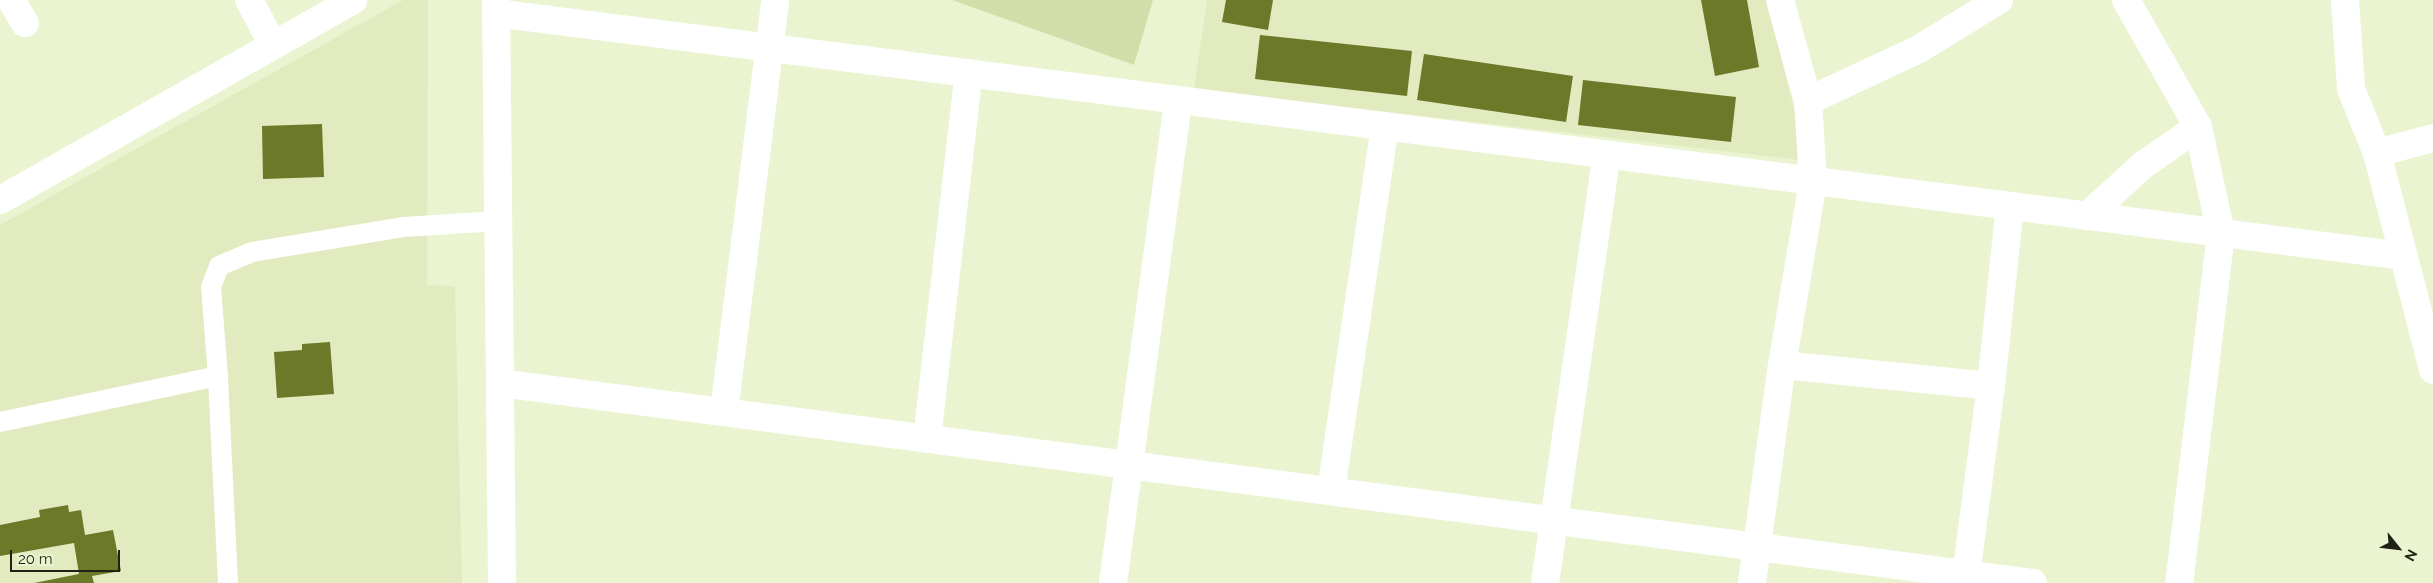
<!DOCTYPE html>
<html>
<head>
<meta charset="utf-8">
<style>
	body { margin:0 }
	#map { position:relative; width:2433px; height:583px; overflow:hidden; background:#ebf4d0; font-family:Raleway,sans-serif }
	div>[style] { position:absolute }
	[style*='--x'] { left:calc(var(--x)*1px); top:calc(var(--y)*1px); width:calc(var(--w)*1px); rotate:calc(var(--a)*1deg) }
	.built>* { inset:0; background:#e1ebbf }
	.green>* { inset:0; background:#d2dea9 }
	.building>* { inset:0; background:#6b7929 }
	.service>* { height:20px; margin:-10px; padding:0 10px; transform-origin:10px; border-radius:10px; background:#fff }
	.minor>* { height:28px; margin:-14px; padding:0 14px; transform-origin:14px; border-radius:14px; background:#fff }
	.tertiary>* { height:28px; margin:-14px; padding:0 14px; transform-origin:14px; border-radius:14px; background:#fff }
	span { translate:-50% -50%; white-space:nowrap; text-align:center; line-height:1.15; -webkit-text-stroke:4px #ebf4d0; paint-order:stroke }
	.north { position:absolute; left:2373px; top:523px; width:50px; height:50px; -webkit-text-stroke:4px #ebf4d0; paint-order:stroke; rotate:119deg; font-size:14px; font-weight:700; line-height:20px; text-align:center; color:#1e2114 }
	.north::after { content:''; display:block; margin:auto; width:18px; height:22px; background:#1e2114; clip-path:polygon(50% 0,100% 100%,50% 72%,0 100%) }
	.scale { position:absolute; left:10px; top:550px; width:110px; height:22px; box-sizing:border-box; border:2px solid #1e2114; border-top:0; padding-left:6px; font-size:15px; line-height:18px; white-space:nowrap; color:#1e2114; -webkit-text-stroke:4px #ebf4d0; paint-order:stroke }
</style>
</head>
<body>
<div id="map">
	<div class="built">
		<i style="clip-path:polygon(403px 0,428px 0,427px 285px,455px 286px,462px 583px,0 583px,0 225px)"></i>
		<i style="clip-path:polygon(1207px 0,1767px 0,1807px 161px,1194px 89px)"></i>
	</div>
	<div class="green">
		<i style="clip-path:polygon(952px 0,1153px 0,1134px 65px)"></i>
	</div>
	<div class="building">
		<i style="clip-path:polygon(1226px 0,1273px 0,1268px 30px,1222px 22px)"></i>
		<i style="clip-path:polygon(1701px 0,1747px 0,1759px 67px,1715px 76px)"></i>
		<i style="clip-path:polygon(1260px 35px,1412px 51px,1407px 96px,1255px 79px)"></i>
		<i style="clip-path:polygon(1424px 54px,1573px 76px,1566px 122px,1417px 100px)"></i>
		<i style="clip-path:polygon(1583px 80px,1736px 97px,1731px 142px,1578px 125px)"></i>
		<i style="clip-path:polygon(322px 124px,324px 177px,263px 179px,262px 126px)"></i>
		<i style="clip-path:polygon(330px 342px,334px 394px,277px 398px,274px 352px,302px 350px,302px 344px)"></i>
		<i style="clip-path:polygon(68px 505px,69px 512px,81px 510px,85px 535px,113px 530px,121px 571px,92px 576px,94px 583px,34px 583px,79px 574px,74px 543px,0 556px,0 525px,40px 517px,39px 510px)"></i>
	</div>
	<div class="service">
		<i style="--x:0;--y:422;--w:223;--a:-11.9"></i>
		<i style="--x:228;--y:583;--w:207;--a:-92.8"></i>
		<i style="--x:218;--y:376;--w:89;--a:-94.5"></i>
		<i style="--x:211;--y:287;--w:22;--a:-69"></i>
		<i style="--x:219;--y:266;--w:36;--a:-23"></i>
		<i style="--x:252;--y:252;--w:153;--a:-9.4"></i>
		<i style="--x:403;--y:227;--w:95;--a:-3.6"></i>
	</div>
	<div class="minor">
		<i style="--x:11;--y:0;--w:27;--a:59"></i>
		<i style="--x:249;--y:0;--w:51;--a:61.9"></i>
		<i style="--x:1780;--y:0;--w:105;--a:74.5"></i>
		<i style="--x:2126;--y:0;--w:146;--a:60.4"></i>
		<i style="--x:2198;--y:127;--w:108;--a:77.8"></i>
		<i style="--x:2221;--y:233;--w:353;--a:96.8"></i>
		<i style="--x:2345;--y:0;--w:89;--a:86.1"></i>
		<i style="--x:2351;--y:89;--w:69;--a:67.9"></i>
		<i style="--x:2377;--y:153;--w:224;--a:75.5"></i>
		<i style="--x:496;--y:13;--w:1922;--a:7.26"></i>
		<i style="--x:2377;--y:153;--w:58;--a:-15"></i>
		<i style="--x:0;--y:200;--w:406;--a:-29.5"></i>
		<i style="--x:2087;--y:216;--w:76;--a:-42.3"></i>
		<i style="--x:2143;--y:165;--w:67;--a:-34.6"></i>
		<i style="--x:1782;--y:365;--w:210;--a:5.7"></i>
		<i style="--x:500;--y:383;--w:1546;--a:7.43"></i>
		<i style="--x:724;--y:412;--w:415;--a:-82.9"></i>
		<i style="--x:927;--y:439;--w:368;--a:-83.5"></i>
		<i style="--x:1331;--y:491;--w:369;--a:-81.6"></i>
		<i style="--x:1113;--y:583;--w:487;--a:-82.3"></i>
		<i style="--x:1545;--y:583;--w:432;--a:-81.8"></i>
		<i style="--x:1752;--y:583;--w:220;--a:-82.2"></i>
		<i style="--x:1782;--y:365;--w:186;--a:-80.4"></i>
		<i style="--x:1813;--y:182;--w:81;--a:-93.5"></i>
		<i style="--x:1808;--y:101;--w:123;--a:-25.1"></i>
		<i style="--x:1919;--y:49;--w:94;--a:-31.5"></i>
		<i style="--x:1965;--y:583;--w:199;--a:-82.5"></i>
		<i style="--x:1991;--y:386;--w:181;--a:-84"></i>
	</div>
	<div class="tertiary">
		<i style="--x:496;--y:0;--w:583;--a:89.41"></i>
	</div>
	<div class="north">N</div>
	<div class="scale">20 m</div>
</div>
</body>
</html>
